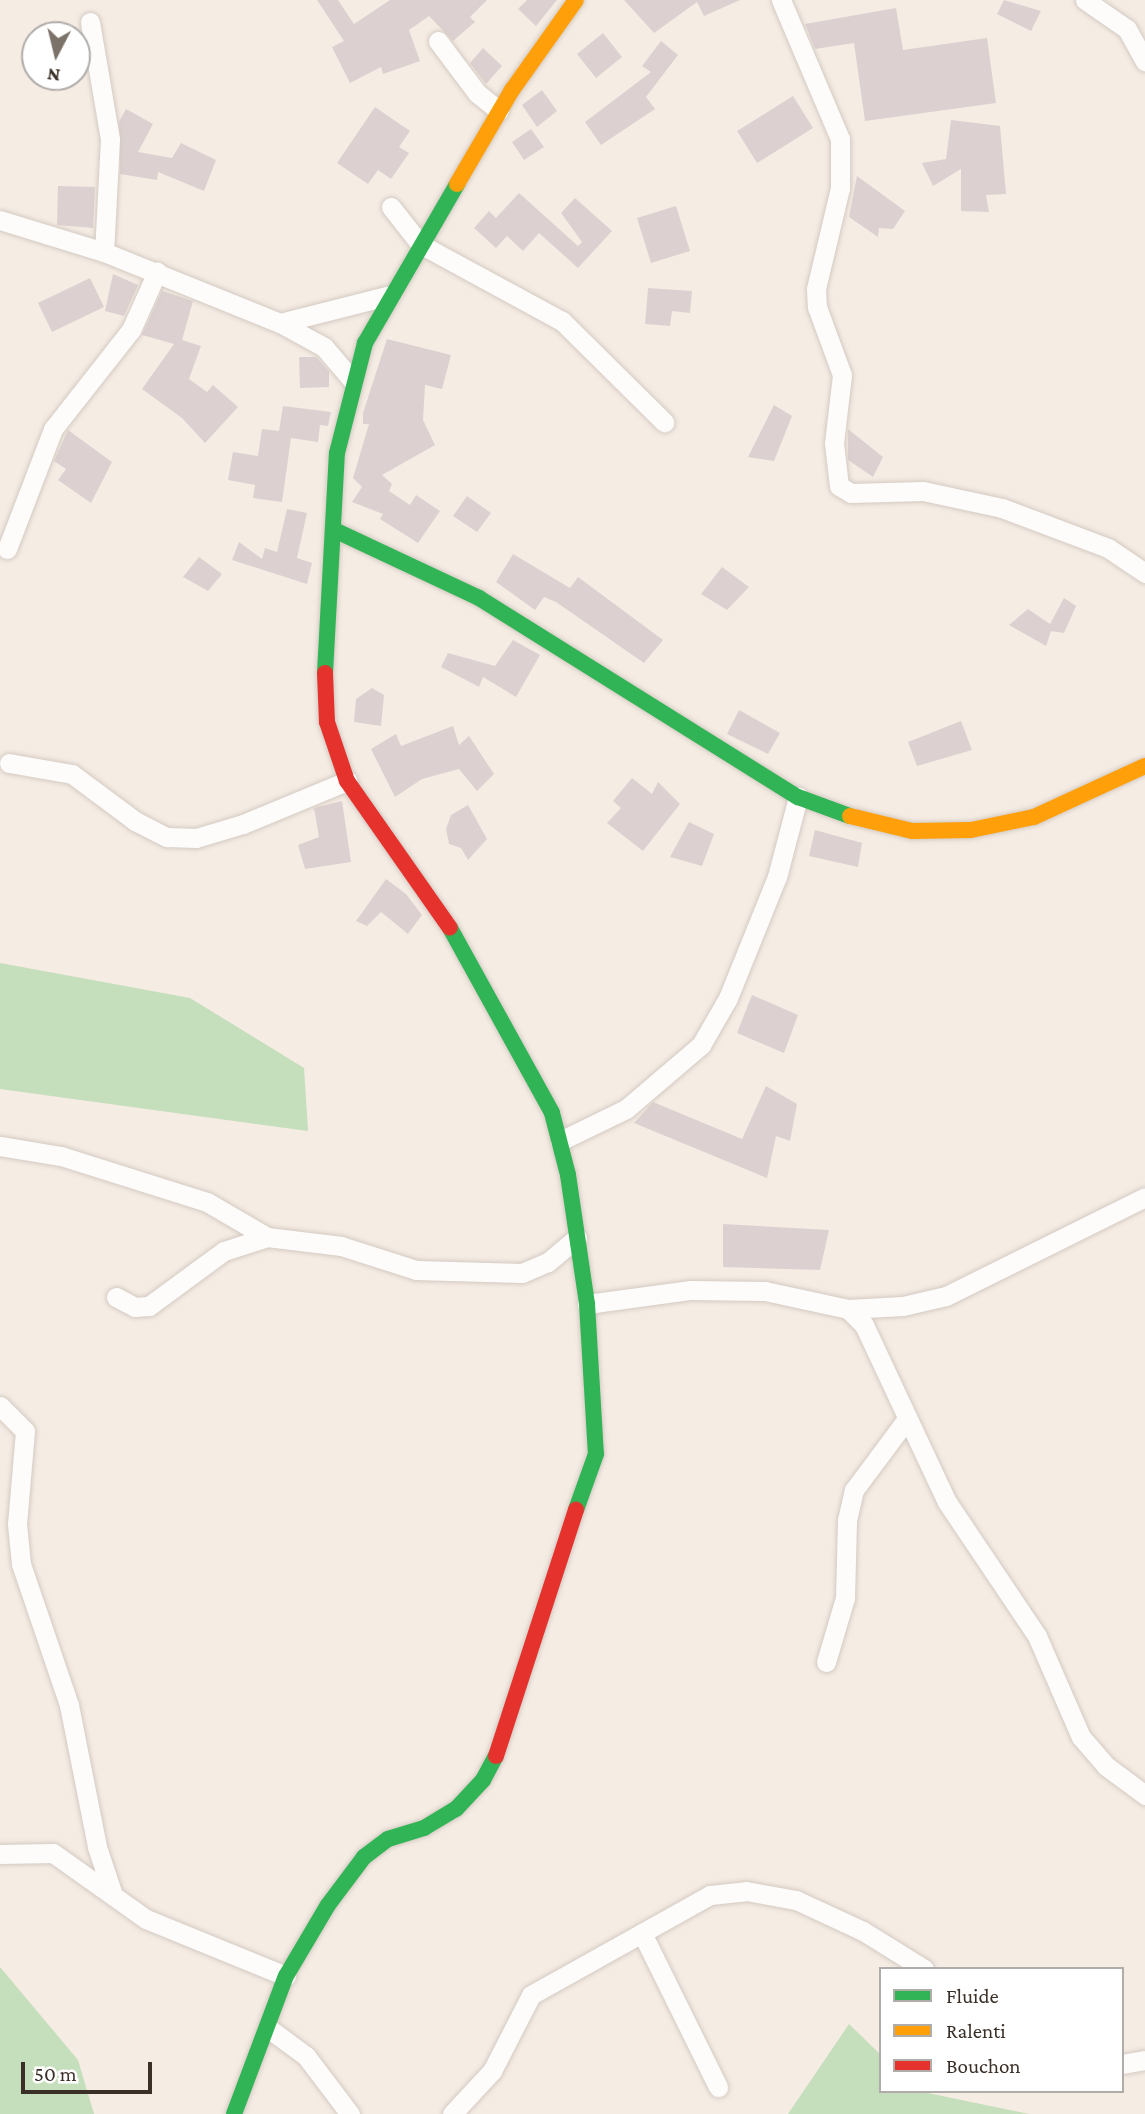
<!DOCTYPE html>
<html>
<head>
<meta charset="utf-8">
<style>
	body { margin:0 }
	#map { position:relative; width:1145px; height:2114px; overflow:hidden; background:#f5ece4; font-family:"Crimson Pro",serif }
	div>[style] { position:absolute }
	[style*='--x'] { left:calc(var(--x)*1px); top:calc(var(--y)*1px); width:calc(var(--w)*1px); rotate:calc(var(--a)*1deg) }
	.green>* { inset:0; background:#c5debb }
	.building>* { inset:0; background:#dcd1d0 }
	.roads { filter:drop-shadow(0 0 2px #d3cac2) drop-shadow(0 0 2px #d3cac2) }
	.street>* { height:19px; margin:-9.5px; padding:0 9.5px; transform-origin:9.5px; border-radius:9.5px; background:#fefcfb }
	.fast>* { height:16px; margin:-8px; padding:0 8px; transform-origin:8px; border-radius:8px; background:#30b455 }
	.slow>* { height:16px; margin:-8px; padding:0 8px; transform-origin:8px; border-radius:8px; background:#ff9f0a }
	.jam>* { height:16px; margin:-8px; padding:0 8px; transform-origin:8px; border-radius:8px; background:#e5322d }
	span { translate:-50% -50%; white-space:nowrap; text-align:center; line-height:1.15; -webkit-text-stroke:6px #fff; paint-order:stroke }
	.legend { position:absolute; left:879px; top:1967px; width:245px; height:126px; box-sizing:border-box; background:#fff; border:2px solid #b0aca9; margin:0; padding:9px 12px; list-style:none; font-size:21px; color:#3a3028 }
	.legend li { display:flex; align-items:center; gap:14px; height:35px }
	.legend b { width:35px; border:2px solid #b0aca9 }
	.north { position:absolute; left:21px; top:21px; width:70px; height:70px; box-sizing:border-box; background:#fff; border:2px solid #b0aca9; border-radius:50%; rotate:187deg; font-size:19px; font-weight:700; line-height:28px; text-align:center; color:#3a3028 }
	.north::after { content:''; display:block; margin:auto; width:24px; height:32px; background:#7b726a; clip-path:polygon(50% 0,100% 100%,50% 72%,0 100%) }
	.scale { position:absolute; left:21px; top:2062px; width:131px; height:32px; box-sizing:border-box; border:4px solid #3a3028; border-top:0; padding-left:9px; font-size:21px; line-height:24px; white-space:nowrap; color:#3a3028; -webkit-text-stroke:5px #fff; paint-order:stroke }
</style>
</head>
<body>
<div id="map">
	<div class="green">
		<i style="clip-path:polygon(0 963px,190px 998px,304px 1068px,308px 1131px,0 1089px)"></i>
		<i style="clip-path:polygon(0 1967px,78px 2060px,94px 2114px,0 2114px)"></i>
		<i style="clip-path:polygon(849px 2024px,881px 2055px,881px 2091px,918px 2091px,1029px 2114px,788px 2114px)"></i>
	</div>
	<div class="building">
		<i style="clip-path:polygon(317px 0,338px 0,354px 24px,390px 0,487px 0,470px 17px,475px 22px,453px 41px,429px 16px,409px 30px,420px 61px,383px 74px,381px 67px,350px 83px,332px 47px,344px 41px)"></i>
		<i style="clip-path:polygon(527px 0,557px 0,536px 26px,518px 9px)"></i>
		<i style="clip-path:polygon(624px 0,740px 0,704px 16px,697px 2px,654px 33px)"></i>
		<i style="clip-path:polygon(1004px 0,1041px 11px,1031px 31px,997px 14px)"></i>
		<i style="clip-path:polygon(896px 8px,903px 50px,987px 38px,996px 103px,865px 121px,854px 43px,815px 49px,805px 24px)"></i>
		<i style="clip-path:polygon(603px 33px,622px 57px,596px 78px,577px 54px)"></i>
		<i style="clip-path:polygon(661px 41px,678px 55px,646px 97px,655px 109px,601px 145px,585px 122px,651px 72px,642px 66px)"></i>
		<i style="clip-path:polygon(483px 48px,502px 66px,486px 84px,470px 63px)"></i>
		<i style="clip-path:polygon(542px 90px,557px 111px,537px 127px,522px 105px)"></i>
		<i style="clip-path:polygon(793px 96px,813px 128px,757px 163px,737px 131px)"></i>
		<i style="clip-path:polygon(375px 107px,410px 131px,399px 147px,409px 153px,391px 179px,378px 170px,368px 184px,337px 163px)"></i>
		<i style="clip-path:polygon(126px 109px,153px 124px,138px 152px,172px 158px,181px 143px,216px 160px,204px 191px,158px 172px,157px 180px,120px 174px,119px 122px)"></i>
		<i style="clip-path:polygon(951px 120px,1000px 126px,1006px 194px,986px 195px,989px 212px,961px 211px,961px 169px,933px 186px,922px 163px,946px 159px)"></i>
		<i style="clip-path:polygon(531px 129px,544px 147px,524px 160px,512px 142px)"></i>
		<i style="clip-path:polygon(857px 176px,905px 211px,893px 229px,879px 228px,878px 237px,849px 217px)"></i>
		<i style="clip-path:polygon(58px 186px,95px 187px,93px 228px,57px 225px)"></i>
		<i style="clip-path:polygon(519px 193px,578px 246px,582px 242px,561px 213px,575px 198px,612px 231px,578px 268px,539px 233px,523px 251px,507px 236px,496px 248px,474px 228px,489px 211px,496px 218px)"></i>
		<i style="clip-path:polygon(676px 206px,690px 251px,651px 263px,637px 218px)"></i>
		<i style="clip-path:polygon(113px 274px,138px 285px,124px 316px,105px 311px)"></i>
		<i style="clip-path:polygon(90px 278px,104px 307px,52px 332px,38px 303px)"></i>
		<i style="clip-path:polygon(648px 288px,692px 291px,690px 313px,672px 311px,670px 326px,645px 324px)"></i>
		<i style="clip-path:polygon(162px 291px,193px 301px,182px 340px,201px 346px,189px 379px,207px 392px,213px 385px,238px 407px,205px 443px,182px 418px,142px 389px,174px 344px,142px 335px)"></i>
		<i style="clip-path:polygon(387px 339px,451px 355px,442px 389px,425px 385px,423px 420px,435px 445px,382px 475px,392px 484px,389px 491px,410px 505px,416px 495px,440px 511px,418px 543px,380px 519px,383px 514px,352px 502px,362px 487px,353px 478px,369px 424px,363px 424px,363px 413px)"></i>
		<i style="clip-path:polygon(299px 357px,316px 357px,329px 371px,329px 387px,300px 388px)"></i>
		<i style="clip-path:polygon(774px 405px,792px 416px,774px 461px,748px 457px)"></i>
		<i style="clip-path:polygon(283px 406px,331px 412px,328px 426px,320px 425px,318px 442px,291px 438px,282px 502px,253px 498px,255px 485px,228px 480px,233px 452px,258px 456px,262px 429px,279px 431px)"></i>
		<i style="clip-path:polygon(848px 429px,883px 457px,873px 477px,848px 460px)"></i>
		<i style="clip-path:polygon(68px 430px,112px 462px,91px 503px,58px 480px,66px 469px,54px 461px)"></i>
		<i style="clip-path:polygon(467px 496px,491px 513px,477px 532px,453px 516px)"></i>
		<i style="clip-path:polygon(287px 509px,307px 513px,297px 558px,312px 563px,307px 584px,232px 560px,239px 542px,262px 559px,265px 548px,277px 552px)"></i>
		<i style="clip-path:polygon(513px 554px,570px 588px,578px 577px,663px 640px,644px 663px,556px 602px,544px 597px,535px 610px,496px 582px)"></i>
		<i style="clip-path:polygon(199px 557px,222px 574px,208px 591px,183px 577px)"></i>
		<i style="clip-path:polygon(722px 567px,749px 587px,727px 610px,701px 594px)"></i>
		<i style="clip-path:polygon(1064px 598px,1076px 606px,1064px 633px,1051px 631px,1046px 646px,1009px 625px,1028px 609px,1050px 624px)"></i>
		<i style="clip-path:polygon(513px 640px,540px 655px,516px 697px,483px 677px,479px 687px,441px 667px,448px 653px,495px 666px)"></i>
		<i style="clip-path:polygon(372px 688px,384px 695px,381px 726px,354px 722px,356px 699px)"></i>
		<i style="clip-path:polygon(739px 710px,780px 733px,768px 754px,727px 734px)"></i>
		<i style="clip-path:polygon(961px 721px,972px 750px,917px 766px,908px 742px)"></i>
		<i style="clip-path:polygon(453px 726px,459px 745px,469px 736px,494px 774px,477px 791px,459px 769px,422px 779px,395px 797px,371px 749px,396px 734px,401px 746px)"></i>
		<i style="clip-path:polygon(632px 778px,652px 794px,658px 782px,680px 804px,643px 851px,607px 823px,621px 808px,613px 801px)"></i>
		<i style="clip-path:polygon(342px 801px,351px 862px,305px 869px,298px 845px,319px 837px,314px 808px)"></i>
		<i style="clip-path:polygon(468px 805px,487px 839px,468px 860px,461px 848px,449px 844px,446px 829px,451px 815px)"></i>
		<i style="clip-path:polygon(689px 822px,714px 834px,702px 866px,670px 857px)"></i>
		<i style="clip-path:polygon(815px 830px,862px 843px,858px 867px,809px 856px)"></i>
		<i style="clip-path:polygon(386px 879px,406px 894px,422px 915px,408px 934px,381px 912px,367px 926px,356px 921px)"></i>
		<i style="clip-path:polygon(752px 995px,798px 1015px,784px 1053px,737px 1033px)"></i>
		<i style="clip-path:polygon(766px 1086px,797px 1104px,790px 1141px,776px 1136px,767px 1178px,634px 1123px,653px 1102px,742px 1139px)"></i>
		<i style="clip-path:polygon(723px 1224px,829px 1230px,820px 1270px,723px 1267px)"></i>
	</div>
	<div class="roads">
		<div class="street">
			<i style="--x:781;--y:0;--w:151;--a:67"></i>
			<i style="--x:840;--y:139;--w:49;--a:90"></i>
			<i style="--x:840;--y:188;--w:104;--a:103.4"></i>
			<i style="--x:816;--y:289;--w:18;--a:87"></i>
			<i style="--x:817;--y:307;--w:72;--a:69.8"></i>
			<i style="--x:842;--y:375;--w:68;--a:96.7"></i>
			<i style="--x:834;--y:443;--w:43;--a:83.4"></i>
			<i style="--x:839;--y:486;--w:14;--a:30"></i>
			<i style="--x:851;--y:493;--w:72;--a:-1.6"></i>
			<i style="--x:923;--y:491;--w:81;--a:12.1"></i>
			<i style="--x:1002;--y:508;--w:113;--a:20.7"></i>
			<i style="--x:1108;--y:548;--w:45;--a:34"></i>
			<i style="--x:1085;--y:0;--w:51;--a:34.6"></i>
			<i style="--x:1127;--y:29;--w:37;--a:61"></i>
			<i style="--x:90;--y:22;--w:119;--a:80.3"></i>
			<i style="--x:110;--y:139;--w:113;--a:93"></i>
			<i style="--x:438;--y:41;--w:65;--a:53.1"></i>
			<i style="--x:477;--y:93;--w:28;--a:39"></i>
			<i style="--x:391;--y:207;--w:47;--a:51.9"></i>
			<i style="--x:420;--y:244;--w:162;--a:28.5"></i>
			<i style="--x:562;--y:321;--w:144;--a:44.7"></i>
			<i style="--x:0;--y:220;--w:109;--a:17.1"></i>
			<i style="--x:104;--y:252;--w:190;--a:22"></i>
			<i style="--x:280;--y:323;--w:110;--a:-14.2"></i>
			<i style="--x:280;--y:323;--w:50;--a:28.6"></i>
			<i style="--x:324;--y:347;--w:45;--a:49.5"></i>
			<i style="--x:7;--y:549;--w:129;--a:-69"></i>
			<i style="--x:53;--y:429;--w:126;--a:-51.8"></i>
			<i style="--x:131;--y:330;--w:64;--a:-65.9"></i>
			<i style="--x:9;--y:763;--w:64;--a:9.9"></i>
			<i style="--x:72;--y:774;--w:79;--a:36.7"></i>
			<i style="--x:135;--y:821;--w:36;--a:27"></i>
			<i style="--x:167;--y:837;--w:29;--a:2"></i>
			<i style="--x:196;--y:838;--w:49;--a:-16.6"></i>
			<i style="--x:243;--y:824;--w:113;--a:-22.5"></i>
			<i style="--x:560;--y:1141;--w:73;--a:-25.9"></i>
			<i style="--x:626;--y:1109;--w:99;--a:-40.5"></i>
			<i style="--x:701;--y:1045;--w:54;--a:-60.1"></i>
			<i style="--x:728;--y:998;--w:131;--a:-68"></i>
			<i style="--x:777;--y:877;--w:83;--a:-75.3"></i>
			<i style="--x:0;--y:1146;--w:62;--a:9.3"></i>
			<i style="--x:61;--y:1156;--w:153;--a:17.5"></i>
			<i style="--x:207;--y:1202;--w:69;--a:30.3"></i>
			<i style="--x:267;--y:1237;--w:75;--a:6.9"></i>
			<i style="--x:341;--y:1246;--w:79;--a:17.7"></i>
			<i style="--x:416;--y:1270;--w:106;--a:1.6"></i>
			<i style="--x:522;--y:1273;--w:28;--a:-23"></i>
			<i style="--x:548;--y:1262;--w:38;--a:-40"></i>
			<i style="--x:116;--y:1297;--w:21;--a:28"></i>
			<i style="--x:135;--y:1307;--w:14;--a:-4"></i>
			<i style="--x:149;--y:1306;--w:93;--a:-36.3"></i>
			<i style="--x:224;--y:1251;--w:45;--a:-18"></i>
			<i style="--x:587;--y:1304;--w:105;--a:-7.7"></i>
			<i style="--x:691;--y:1290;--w:74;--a:0.8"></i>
			<i style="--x:765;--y:1291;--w:85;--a:12.2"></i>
			<i style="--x:848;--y:1309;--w:55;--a:-3.1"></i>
			<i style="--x:903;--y:1306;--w:44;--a:-13.1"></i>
			<i style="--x:946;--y:1296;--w:222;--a:-26.4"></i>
			<i style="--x:848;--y:1309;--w:23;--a:45"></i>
			<i style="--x:864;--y:1325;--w:195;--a:64.9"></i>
			<i style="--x:947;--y:1502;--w:161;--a:56.1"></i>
			<i style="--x:1037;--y:1636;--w:110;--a:66.5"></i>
			<i style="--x:1081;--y:1737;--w:38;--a:49"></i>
			<i style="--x:1106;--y:1766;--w:49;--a:36.6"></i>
			<i style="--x:0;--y:1406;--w:35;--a:45"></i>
			<i style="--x:25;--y:1431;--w:93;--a:94.9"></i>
			<i style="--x:17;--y:1524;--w:40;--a:84.3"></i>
			<i style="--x:21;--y:1564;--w:149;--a:71.2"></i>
			<i style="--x:69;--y:1705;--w:145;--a:78.8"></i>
			<i style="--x:97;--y:1847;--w:47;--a:71.6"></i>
			<i style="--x:826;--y:1662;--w:67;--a:-73.5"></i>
			<i style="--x:845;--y:1598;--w:78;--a:-88.5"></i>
			<i style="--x:847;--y:1520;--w:31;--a:-77"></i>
			<i style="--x:854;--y:1490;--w:89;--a:-53.3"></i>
			<i style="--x:0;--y:1854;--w:53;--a:-1.1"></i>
			<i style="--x:53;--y:1853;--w:114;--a:35.4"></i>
			<i style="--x:146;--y:1919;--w:151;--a:22.2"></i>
			<i style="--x:642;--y:1933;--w:172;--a:63.7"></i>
			<i style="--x:268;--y:2028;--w:47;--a:36.4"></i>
			<i style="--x:306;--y:2056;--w:73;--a:52.8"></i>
			<i style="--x:1122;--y:2064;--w:23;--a:-10"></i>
			<i style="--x:452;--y:2114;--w:59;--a:-47.1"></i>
			<i style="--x:492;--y:2071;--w:85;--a:-62.8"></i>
			<i style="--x:531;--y:1995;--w:205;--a:-29.2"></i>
			<i style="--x:710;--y:1895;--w:36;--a:-6"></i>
			<i style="--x:746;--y:1891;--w:51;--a:10.2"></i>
			<i style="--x:796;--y:1900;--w:74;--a:24.8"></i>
			<i style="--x:863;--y:1931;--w:72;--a:31.9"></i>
		</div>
		<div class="fast">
			<i style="--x:334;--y:530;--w:160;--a:25.1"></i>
			<i style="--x:479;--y:598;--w:376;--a:32"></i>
			<i style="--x:798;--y:797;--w:55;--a:20.1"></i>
			<i style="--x:325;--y:673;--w:220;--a:-86.9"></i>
			<i style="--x:337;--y:453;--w:114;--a:-75.7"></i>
			<i style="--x:365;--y:343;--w:184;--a:-59.9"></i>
			<i style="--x:450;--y:928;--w:211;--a:61.1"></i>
			<i style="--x:552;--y:1113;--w:64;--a:75.5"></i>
			<i style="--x:568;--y:1175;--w:130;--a:81.6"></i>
			<i style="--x:587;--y:1304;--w:150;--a:86.6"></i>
			<i style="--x:596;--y:1454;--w:59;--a:109.7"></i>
			<i style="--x:234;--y:2114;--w:147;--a:-69.4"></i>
			<i style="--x:286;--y:1976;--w:82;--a:-59.4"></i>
			<i style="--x:328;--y:1905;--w:60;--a:-53.1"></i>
			<i style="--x:364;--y:1857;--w:30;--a:-37"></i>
			<i style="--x:388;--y:1839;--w:38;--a:-17"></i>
			<i style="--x:424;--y:1828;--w:37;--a:-31"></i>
			<i style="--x:456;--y:1809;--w:40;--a:-47"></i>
			<i style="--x:483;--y:1780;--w:27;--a:-62"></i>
		</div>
		<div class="slow">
			<i style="--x:457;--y:184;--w:109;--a:-59.7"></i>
			<i style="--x:512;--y:90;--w:110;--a:-54.6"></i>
			<i style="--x:850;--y:816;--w:64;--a:13.6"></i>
			<i style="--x:912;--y:831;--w:59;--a:-1"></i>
			<i style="--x:971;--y:830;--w:64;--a:-11.7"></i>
			<i style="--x:1034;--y:817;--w:122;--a:-24.7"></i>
		</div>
		<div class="jam">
			<i style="--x:325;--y:673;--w:49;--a:87.7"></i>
			<i style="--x:327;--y:722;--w:62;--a:71.3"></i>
			<i style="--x:347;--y:781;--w:179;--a:55"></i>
			<i style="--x:496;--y:1756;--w:259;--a:-72"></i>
		</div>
	</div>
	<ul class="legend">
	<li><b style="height:9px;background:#30b455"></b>Fluide</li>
	<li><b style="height:9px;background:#ff9f0a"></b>Ralenti</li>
	<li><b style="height:9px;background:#e5322d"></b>Bouchon</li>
	</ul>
	<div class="north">N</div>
	<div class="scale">50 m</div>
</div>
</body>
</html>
